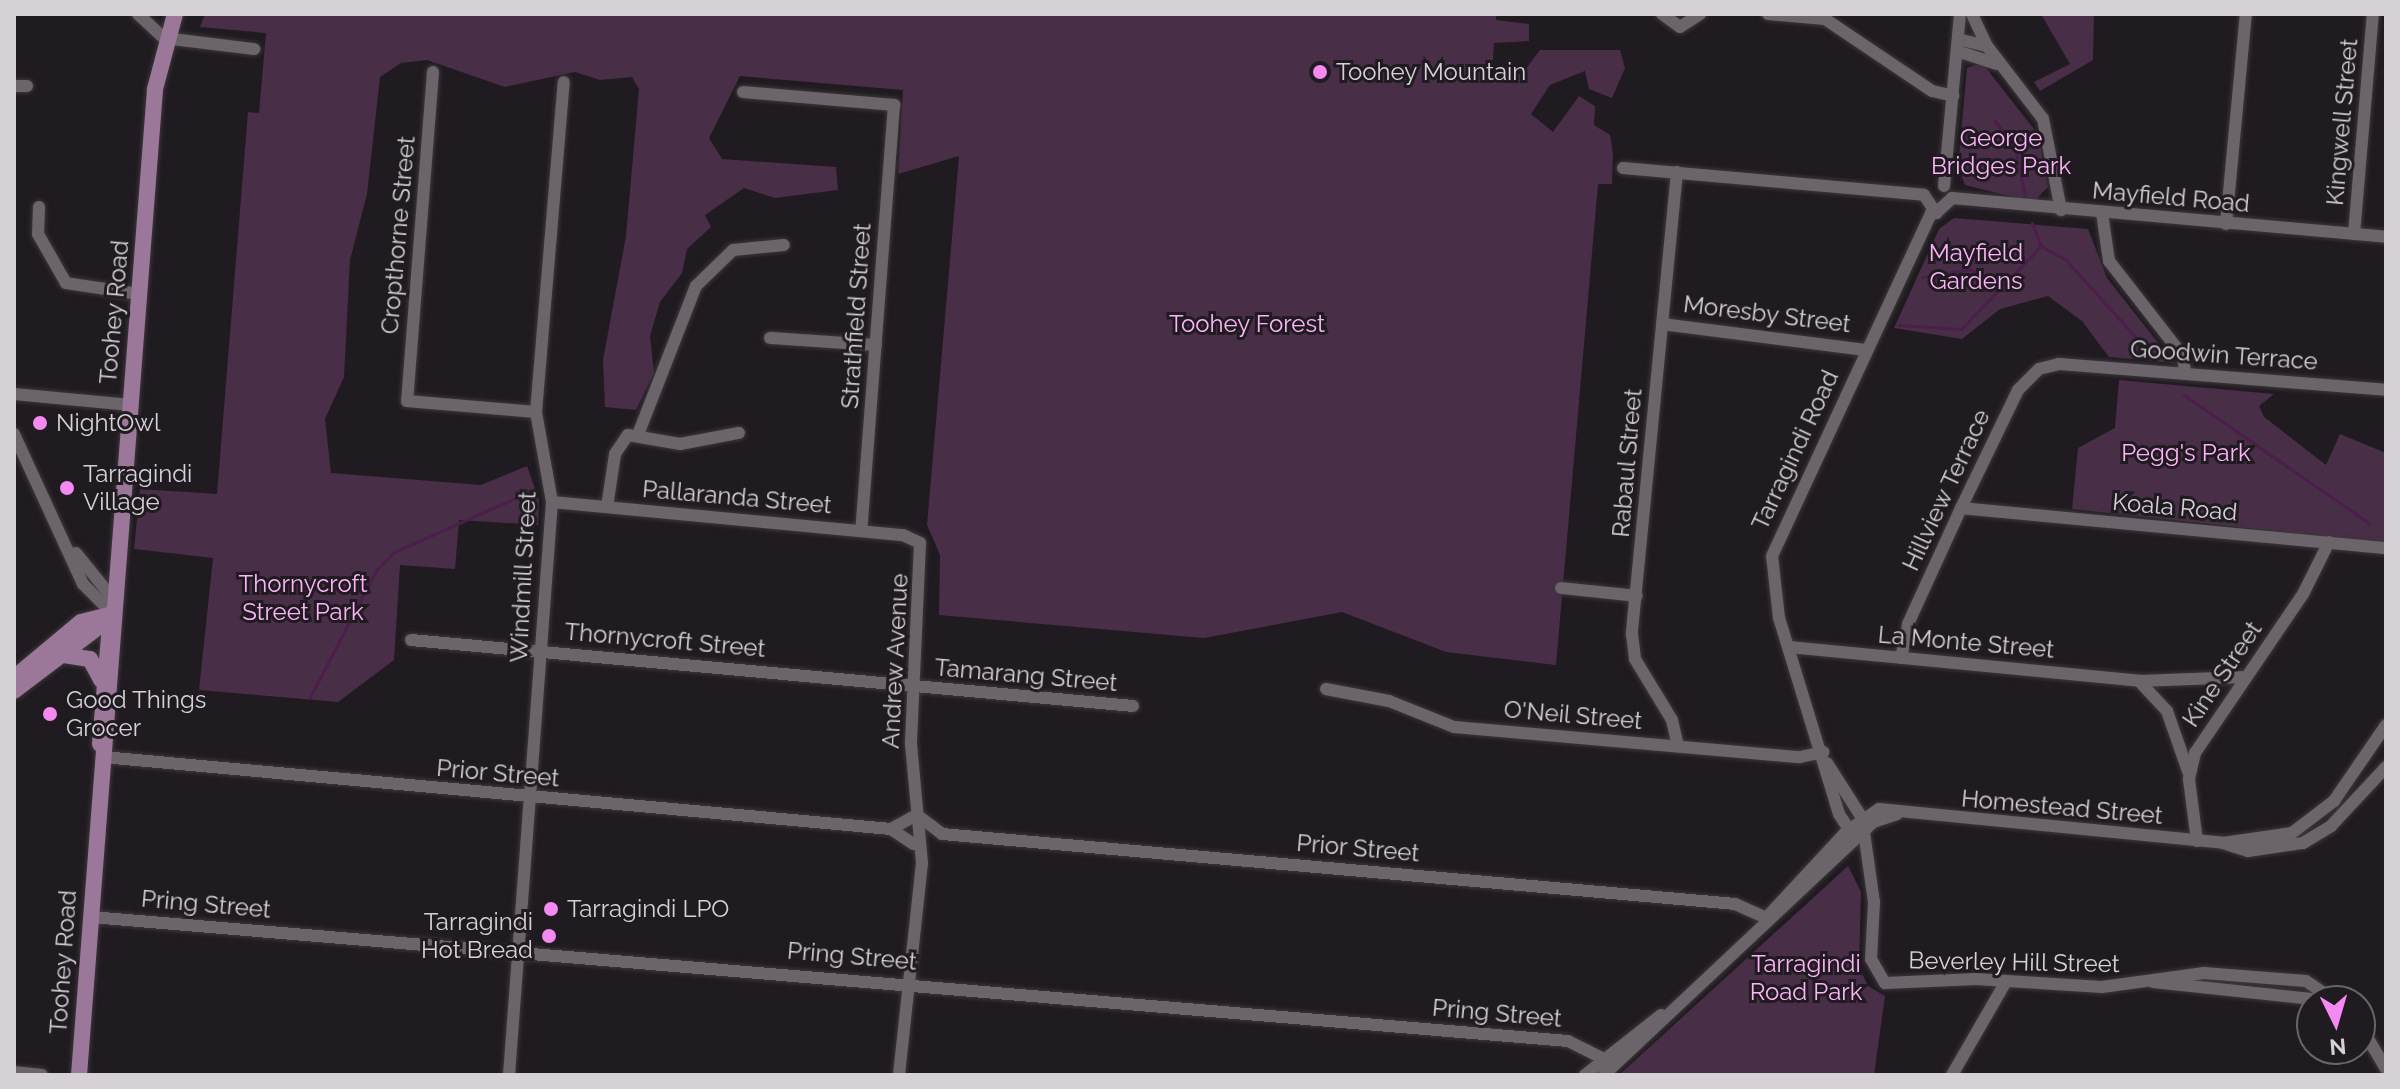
<!DOCTYPE html>
<html>
<head>
<meta charset="utf-8">
<style>
	body { margin:0 }
	#map { position:relative; width:2400px; height:1089px; overflow:hidden; background:#201b20; font-family:Raleway,sans-serif }
	div>[style] { position:absolute }
	[style*='--x'] { left:calc(var(--x)*1px); top:calc(var(--y)*1px); width:calc(var(--w)*1px); rotate:calc(var(--a)*1deg) }
	.green>* { inset:0; background:#492e47 }
	.stream>* { height:3px; margin:-1.5px; padding:0 1.5px; transform-origin:1.5px; border-radius:1.5px; background:#4b1e4b }
	.roads { filter:drop-shadow(0 0 2px #3b373a) drop-shadow(0 0 2px #3b373a) }
	.minor>* { height:12px; margin:-6px; padding:0 6px; transform-origin:6px; border-radius:6px; background:#6b646a }
	.major>* { height:16px; margin:-8px; padding:0 8px; transform-origin:8px; border-radius:8px; background:#9b7899 }
	.dots>* { width:22px; height:22px; translate:-50% -50%; box-sizing:border-box; border:4px solid #201b20; border-radius:50% }
	span { translate:-50% -50%; white-space:nowrap; text-align:center; line-height:1.15; -webkit-text-stroke:6px #201b20; paint-order:stroke }
	.poi-label { font-size:24px; color:#d5d1d5 }
	.left { translate:0 -50%; text-align:left }
	.right { translate:-100% -50%; text-align:right }
	.street-label { font-size:24px; color:#d5d1d5 }
	.park-label { font-size:24px; color:#fdb3fa }
	.frame { position:absolute; inset:0; border:16px solid #d5d1d5; pointer-events:none }
	.north { position:absolute; left:2296px; top:985px; width:80px; height:80px; box-sizing:border-box; background:#201b20; border:2px solid #686468; border-radius:50%; rotate:175deg; font-size:22px; font-weight:700; line-height:32px; text-align:center; color:#d5d1d5 }
	.north::after { content:''; display:block; margin:auto; width:28px; height:36px; background:#f389f1; clip-path:polygon(50% 0,100% 100%,50% 72%,0 100%) }
</style>
</head>
<body>
<div id="map">
	<div class="green">
		<i style="clip-path:polygon(205px 14px,1496px 14px,1496px 20px,1529px 24px,1529px 41px,1494px 43px,1492px 74px,1522px 74px,1540px 50px,1620px 50px,1625px 68px,1612px 98px,1589px 89px,1585px 71px,1550px 85px,1531px 114px,1553px 132px,1579px 96px,1595px 106px,1594px 125px,1610px 135px,1613px 154px,1612px 184px,1598px 184px,1556px 665px,1446px 652px,1342px 612px,1204px 638px,939px 615px,940px 555px,927px 525px,959px 156px,898px 174px,903px 90px,740px 76px,709px 138px,722px 159px,836px 167px,838px 190px,775px 198px,744px 188px,705px 215px,711px 227px,687px 249px,682px 273px,660px 302px,650px 336px,654px 373px,636px 410px,605px 407px,603px 360px,626px 236px,639px 89px,632px 77px,600px 80px,575px 72px,505px 87px,427px 60px,401px 63px,380px 77px,367px 194px,350px 260px,344px 377px,325px 419px,331px 473px,481px 485px,527px 466px,539px 500px,538px 525px,459px 520px,455px 569px,400px 565px,394px 660px,338px 702px,199px 690px,213px 558px,134px 549px,140px 489px,217px 494px,248px 112px,259px 113px,266px 33px,200px 27px)"></i>
		<i style="clip-path:polygon(2041px 14px,2094px 14px,2093px 60px,2040px 91px,2034px 82px,2070px 64px)"></i>
		<i style="clip-path:polygon(1982px 63px,2038px 134px,2048px 187px,2033px 202px,1965px 185px,1958px 167px,1967px 68px)"></i>
		<i style="clip-path:polygon(1954px 218px,2088px 229px,2107px 278px,2174px 363px,2109px 357px,2082px 321px,2048px 296px,2000px 309px,1962px 339px,1894px 328px,1939px 229px)"></i>
		<i style="clip-path:polygon(2119px 380px,2274px 394px,2259px 406px,2264px 417px,2326px 465px,2340px 434px,2386px 453px,2386px 543px,2072px 509px,2078px 448px,2115px 428px)"></i>
		<i style="clip-path:polygon(1848px 866px,1861px 892px,1859px 967px,1868px 986px,1885px 996px,1874px 1075px,1619px 1075px)"></i>
	</div>
	<div class="stream">
		<i style="--x:1995;--y:121;--w:34;--a:53"></i>
		<i style="--x:2015;--y:148;--w:50;--a:78.5"></i>
		<i style="--x:2032;--y:223;--w:25;--a:69"></i>
		<i style="--x:2041;--y:246;--w:29;--a:29"></i>
		<i style="--x:2066;--y:260;--w:127;--a:47.9"></i>
		<i style="--x:1922;--y:277;--w:49;--a:-9.5"></i>
		<i style="--x:1970;--y:269;--w:34;--a:30"></i>
		<i style="--x:1899;--y:325;--w:62;--a:3.7"></i>
		<i style="--x:1961;--y:329;--w:115;--a:-46.1"></i>
		<i style="--x:2184;--y:395;--w:226;--a:34.7"></i>
		<i style="--x:310;--y:697;--w:144;--a:-62.4"></i>
		<i style="--x:377;--y:569;--w:24;--a:-45"></i>
		<i style="--x:394;--y:552;--w:140;--a:-24"></i>
	</div>
	<div class="roads">
		<div class="minor">
			<i style="--x:138;--y:14;--w:35;--a:43"></i>
			<i style="--x:164;--y:38;--w:91;--a:7"></i>
			<i style="--x:1662;--y:14;--w:22;--a:36"></i>
			<i style="--x:1680;--y:27;--w:24;--a:-33"></i>
			<i style="--x:1768;--y:14;--w:57;--a:5"></i>
			<i style="--x:1825;--y:19;--w:129;--a:33.9"></i>
			<i style="--x:1932;--y:91;--w:22;--a:13"></i>
			<i style="--x:1972;--y:14;--w:35;--a:65"></i>
			<i style="--x:1958;--y:39;--w:30;--a:14"></i>
			<i style="--x:1987;--y:46;--w:92;--a:52.5"></i>
			<i style="--x:2043;--y:119;--w:93;--a:78.8"></i>
			<i style="--x:1957;--y:51;--w:42;--a:18"></i>
			<i style="--x:433;--y:72;--w:330;--a:94.5"></i>
			<i style="--x:407;--y:401;--w:129;--a:4.9"></i>
			<i style="--x:14;--y:86;--w:13;--a:0"></i>
			<i style="--x:743;--y:92;--w:152;--a:4.9"></i>
			<i style="--x:894;--y:105;--w:427;--a:94.4"></i>
			<i style="--x:1623;--y:168;--w:302;--a:5.1"></i>
			<i style="--x:1677;--y:172;--w:464;--a:95.6"></i>
			<i style="--x:1632;--y:634;--w:25;--a:83"></i>
			<i style="--x:1635;--y:659;--w:71;--a:58.8"></i>
			<i style="--x:1672;--y:720;--w:27;--a:77"></i>
			<i style="--x:1944;--y:186;--w:173;--a:-84.7"></i>
			<i style="--x:1924;--y:195;--w:22;--a:56"></i>
			<i style="--x:1936;--y:213;--w:22;--a:-43"></i>
			<i style="--x:1952;--y:198;--w:436;--a:5.1"></i>
			<i style="--x:39;--y:207;--w:27;--a:92"></i>
			<i style="--x:38;--y:234;--w:56;--a:60.3"></i>
			<i style="--x:66;--y:283;--w:74;--a:8.6"></i>
			<i style="--x:2102;--y:213;--w:49;--a:81.7"></i>
			<i style="--x:2109;--y:261;--w:120;--a:52.1"></i>
			<i style="--x:2183;--y:356;--w:17;--a:83"></i>
			<i style="--x:2226;--y:224;--w:211;--a:-84.6"></i>
			<i style="--x:2354;--y:234;--w:221;--a:-85.1"></i>
			<i style="--x:1662;--y:324;--w:205;--a:7.3"></i>
			<i style="--x:770;--y:338;--w:106;--a:3.8"></i>
			<i style="--x:14;--y:394;--w:117;--a:5.4"></i>
			<i style="--x:639;--y:432;--w:157;--a:-68.7"></i>
			<i style="--x:696;--y:286;--w:52;--a:-44.2"></i>
			<i style="--x:733;--y:250;--w:51;--a:-5.6"></i>
			<i style="--x:14;--y:434;--w:165;--a:65.3"></i>
			<i style="--x:83;--y:584;--w:42;--a:45"></i>
			<i style="--x:552;--y:502;--w:353;--a:5.4"></i>
			<i style="--x:903;--y:535;--w:19;--a:25"></i>
			<i style="--x:920;--y:543;--w:201;--a:92.6"></i>
			<i style="--x:911;--y:744;--w:120;--a:84.7"></i>
			<i style="--x:922;--y:863;--w:213;--a:96.2"></i>
			<i style="--x:607;--y:507;--w:54;--a:-81.4"></i>
			<i style="--x:615;--y:454;--w:23;--a:-56"></i>
			<i style="--x:628;--y:435;--w:53;--a:9.8"></i>
			<i style="--x:680;--y:444;--w:60;--a:-10.6"></i>
			<i style="--x:1961;--y:508;--w:427;--a:5.4"></i>
			<i style="--x:76;--y:553;--w:60;--a:51"></i>
			<i style="--x:1561;--y:588;--w:76;--a:6"></i>
			<i style="--x:411;--y:640;--w:725;--a:5.22"></i>
			<i style="--x:1789;--y:647;--w:352;--a:5.5"></i>
			<i style="--x:2139;--y:681;--w:106;--a:-2.2"></i>
			<i style="--x:1901;--y:658;--w:35;--a:-78"></i>
			<i style="--x:1908;--y:624;--w:128;--a:-65.4"></i>
			<i style="--x:1961;--y:508;--w:131;--a:-64.2"></i>
			<i style="--x:2018;--y:390;--w:30;--a:-45"></i>
			<i style="--x:2039;--y:369;--w:21;--a:-14"></i>
			<i style="--x:2059;--y:364;--w:328;--a:4.5"></i>
			<i style="--x:2139;--y:681;--w:41;--a:47"></i>
			<i style="--x:2167;--y:711;--w:64;--a:70.7"></i>
			<i style="--x:1326;--y:689;--w:64;--a:10.8"></i>
			<i style="--x:1389;--y:701;--w:70;--a:21.8"></i>
			<i style="--x:1454;--y:727;--w:347;--a:5"></i>
			<i style="--x:1800;--y:757;--w:24;--a:-12"></i>
			<i style="--x:103;--y:757;--w:791;--a:5.22"></i>
			<i style="--x:891;--y:829;--w:27;--a:34"></i>
			<i style="--x:1827;--y:763;--w:65;--a:57.5"></i>
			<i style="--x:1862;--y:818;--w:85;--a:81.9"></i>
			<i style="--x:1874;--y:902;--w:57;--a:93"></i>
			<i style="--x:1871;--y:959;--w:28;--a:60"></i>
			<i style="--x:1885;--y:983;--w:91;--a:-2.5"></i>
			<i style="--x:1976;--y:979;--w:126;--a:3.6"></i>
			<i style="--x:2102;--y:987;--w:103;--a:-7.8"></i>
			<i style="--x:2204;--y:973;--w:102;--a:4.5"></i>
			<i style="--x:2306;--y:981;--w:36;--a:34"></i>
			<i style="--x:921;--y:818;--w:26;--a:37"></i>
			<i style="--x:942;--y:834;--w:796;--a:5.04"></i>
			<i style="--x:1735;--y:904;--w:34;--a:24"></i>
			<i style="--x:891;--y:829;--w:25;--a:-29"></i>
			<i style="--x:1852;--y:834;--w:24;--a:-123"></i>
			<i style="--x:1839;--y:814;--w:205;--a:-107"></i>
			<i style="--x:1779;--y:618;--w:62;--a:-96.4"></i>
			<i style="--x:1772;--y:556;--w:380;--a:-65.1"></i>
			<i style="--x:2197;--y:841;--w:63;--a:-97.4"></i>
			<i style="--x:2189;--y:779;--w:27;--a:-77"></i>
			<i style="--x:2195;--y:753;--w:192;--a:-55.8"></i>
			<i style="--x:2303;--y:594;--w:58;--a:-63.4"></i>
			<i style="--x:2223;--y:843;--w:26;--a:18"></i>
			<i style="--x:2248;--y:851;--w:56;--a:-8.3"></i>
			<i style="--x:2303;--y:843;--w:33;--a:-31"></i>
			<i style="--x:2331;--y:826;--w:81;--a:-47"></i>
			<i style="--x:91;--y:917;--w:1482;--a:4.8"></i>
			<i style="--x:1568;--y:1041;--w:40;--a:26.6"></i>
			<i style="--x:1766;--y:918;--w:117;--a:-47.1"></i>
			<i style="--x:1846;--y:832;--w:40;--a:-34.9"></i>
			<i style="--x:1879;--y:809;--w:346;--a:5.6"></i>
			<i style="--x:2223;--y:843;--w:70;--a:-8.2"></i>
			<i style="--x:2292;--y:833;--w:53;--a:-37.3"></i>
			<i style="--x:2334;--y:801;--w:92;--a:-55.6"></i>
			<i style="--x:2153;--y:982;--w:180;--a:6.1"></i>
			<i style="--x:2360;--y:1025;--w:51;--a:59.4"></i>
			<i style="--x:14;--y:1072;--w:28;--a:6"></i>
			<i style="--x:509;--y:1075;--w:575;--a:-85.71"></i>
			<i style="--x:552;--y:502;--w:91;--a:-100.1"></i>
			<i style="--x:536;--y:412;--w:331;--a:-85.2"></i>
			<i style="--x:1585;--y:1075;--w:97;--a:-38.3"></i>
			<i style="--x:1604;--y:1075;--w:369;--a:-43.2"></i>
			<i style="--x:1873;--y:822;--w:25;--a:-18"></i>
			<i style="--x:1952;--y:1075;--w:104;--a:-60"></i>
		</div>
		<div class="major">
			<i style="--x:64;--y:655;--w:26;--a:9"></i>
			<i style="--x:90;--y:659;--w:24;--a:62"></i>
			<i style="--x:14;--y:678;--w:87;--a:-39.9"></i>
			<i style="--x:81;--y:622;--w:33;--a:-14"></i>
			<i style="--x:14;--y:691;--w:119;--a:-37.2"></i>
			<i style="--x:100;--y:744;--w:120;--a:-85.2"></i>
			<i style="--x:79;--y:1075;--w:989;--a:-85.59"></i>
			<i style="--x:155;--y:89;--w:78;--a:-75.1"></i>
		</div>
	</div>
	<div class="dots">
		<i style="left:1320px;top:72px;background:#f389f1"></i>
		<i style="left:40px;top:423px;background:#f389f1"></i>
		<i style="left:67px;top:488px;background:#f389f1"></i>
		<i style="left:50px;top:714px;background:#f389f1"></i>
		<i style="left:551px;top:909px;background:#f389f1"></i>
		<i style="left:549px;top:936px;background:#f389f1"></i>
	</div>
	<div class="poi-label">
		<span class="left" style="left:1336px;top:72px">Toohey Mountain</span>
		<span class="left" style="left:56px;top:423px">NightOwl</span>
		<span class="left" style="left:83px;top:488px">Tarragindi<br>Village</span>
		<span class="left" style="left:66px;top:714px">Good Things<br>Grocer</span>
		<span class="left" style="left:567px;top:909px">Tarragindi LPO</span>
		<span class="right" style="left:533px;top:936px">Tarragindi<br>Hot Bread</span>
	</div>
	<div class="street-label">
		<span style="left:2342px;top:122px;rotate:-85deg">Kingwell Street</span>
		<span style="left:2171px;top:197px;rotate:5deg">Mayfield Road</span>
		<span style="left:398px;top:235px;rotate:-85deg">Cropthorne Street</span>
		<span style="left:114px;top:312px;rotate:-85deg">Toohey Road</span>
		<span style="left:1767px;top:314px;rotate:7deg">Moresby Street</span>
		<span style="left:856px;top:316px;rotate:-86deg">Strathfield Street</span>
		<span style="left:2224px;top:355px;rotate:4deg">Goodwin Terrace</span>
		<span style="left:1795px;top:450px;rotate:-65deg">Tarragindi Road</span>
		<span style="left:1627px;top:463px;rotate:-85deg">Rabaul Street</span>
		<span style="left:1946px;top:490px;rotate:-65deg">Hillview Terrace</span>
		<span style="left:737px;top:497px;rotate:5deg">Pallaranda Street</span>
		<span style="left:2175px;top:507px;rotate:5deg">Koala Road</span>
		<span style="left:523px;top:577px;rotate:-87deg">Windmill Street</span>
		<span style="left:665px;top:640px;rotate:5deg">Thornycroft Street</span>
		<span style="left:1966px;top:642px;rotate:5deg">La Monte Street</span>
		<span style="left:895px;top:661px;rotate:-87deg">Andrew Avenue</span>
		<span style="left:2222px;top:674px;rotate:-56deg">Kine Street</span>
		<span style="left:1026px;top:675px;rotate:5deg">Tamarang Street</span>
		<span style="left:1573px;top:715px;rotate:5deg">O'Neil Street</span>
		<span style="left:498px;top:773px;rotate:5deg">Prior Street</span>
		<span style="left:2062px;top:807px;rotate:5deg">Homestead Street</span>
		<span style="left:1358px;top:848px;rotate:5deg">Prior Street</span>
		<span style="left:206px;top:904px;rotate:5deg">Pring Street</span>
		<span style="left:852px;top:956px;rotate:5deg">Pring Street</span>
		<span style="left:63px;top:962px;rotate:-86deg">Toohey Road</span>
		<span style="left:2014px;top:962px;rotate:1deg">Beverley Hill Street</span>
		<span style="left:1497px;top:1013px;rotate:5deg">Pring Street</span>
	</div>
	<div class="park-label">
		<span style="left:2001px;top:152px">George<br>Bridges Park</span>
		<span style="left:1976px;top:267px">Mayfield<br>Gardens</span>
		<span style="left:1247px;top:324px">Toohey Forest</span>
		<span style="left:2186px;top:453px">Pegg's Park</span>
		<span style="left:303px;top:598px">Thornycroft<br>Street Park</span>
		<span style="left:1806px;top:978px">Tarragindi<br>Road Park</span>
	</div>
	<div class="frame"></div>
	<div class="north">N</div>
</div>
</body>
</html>
